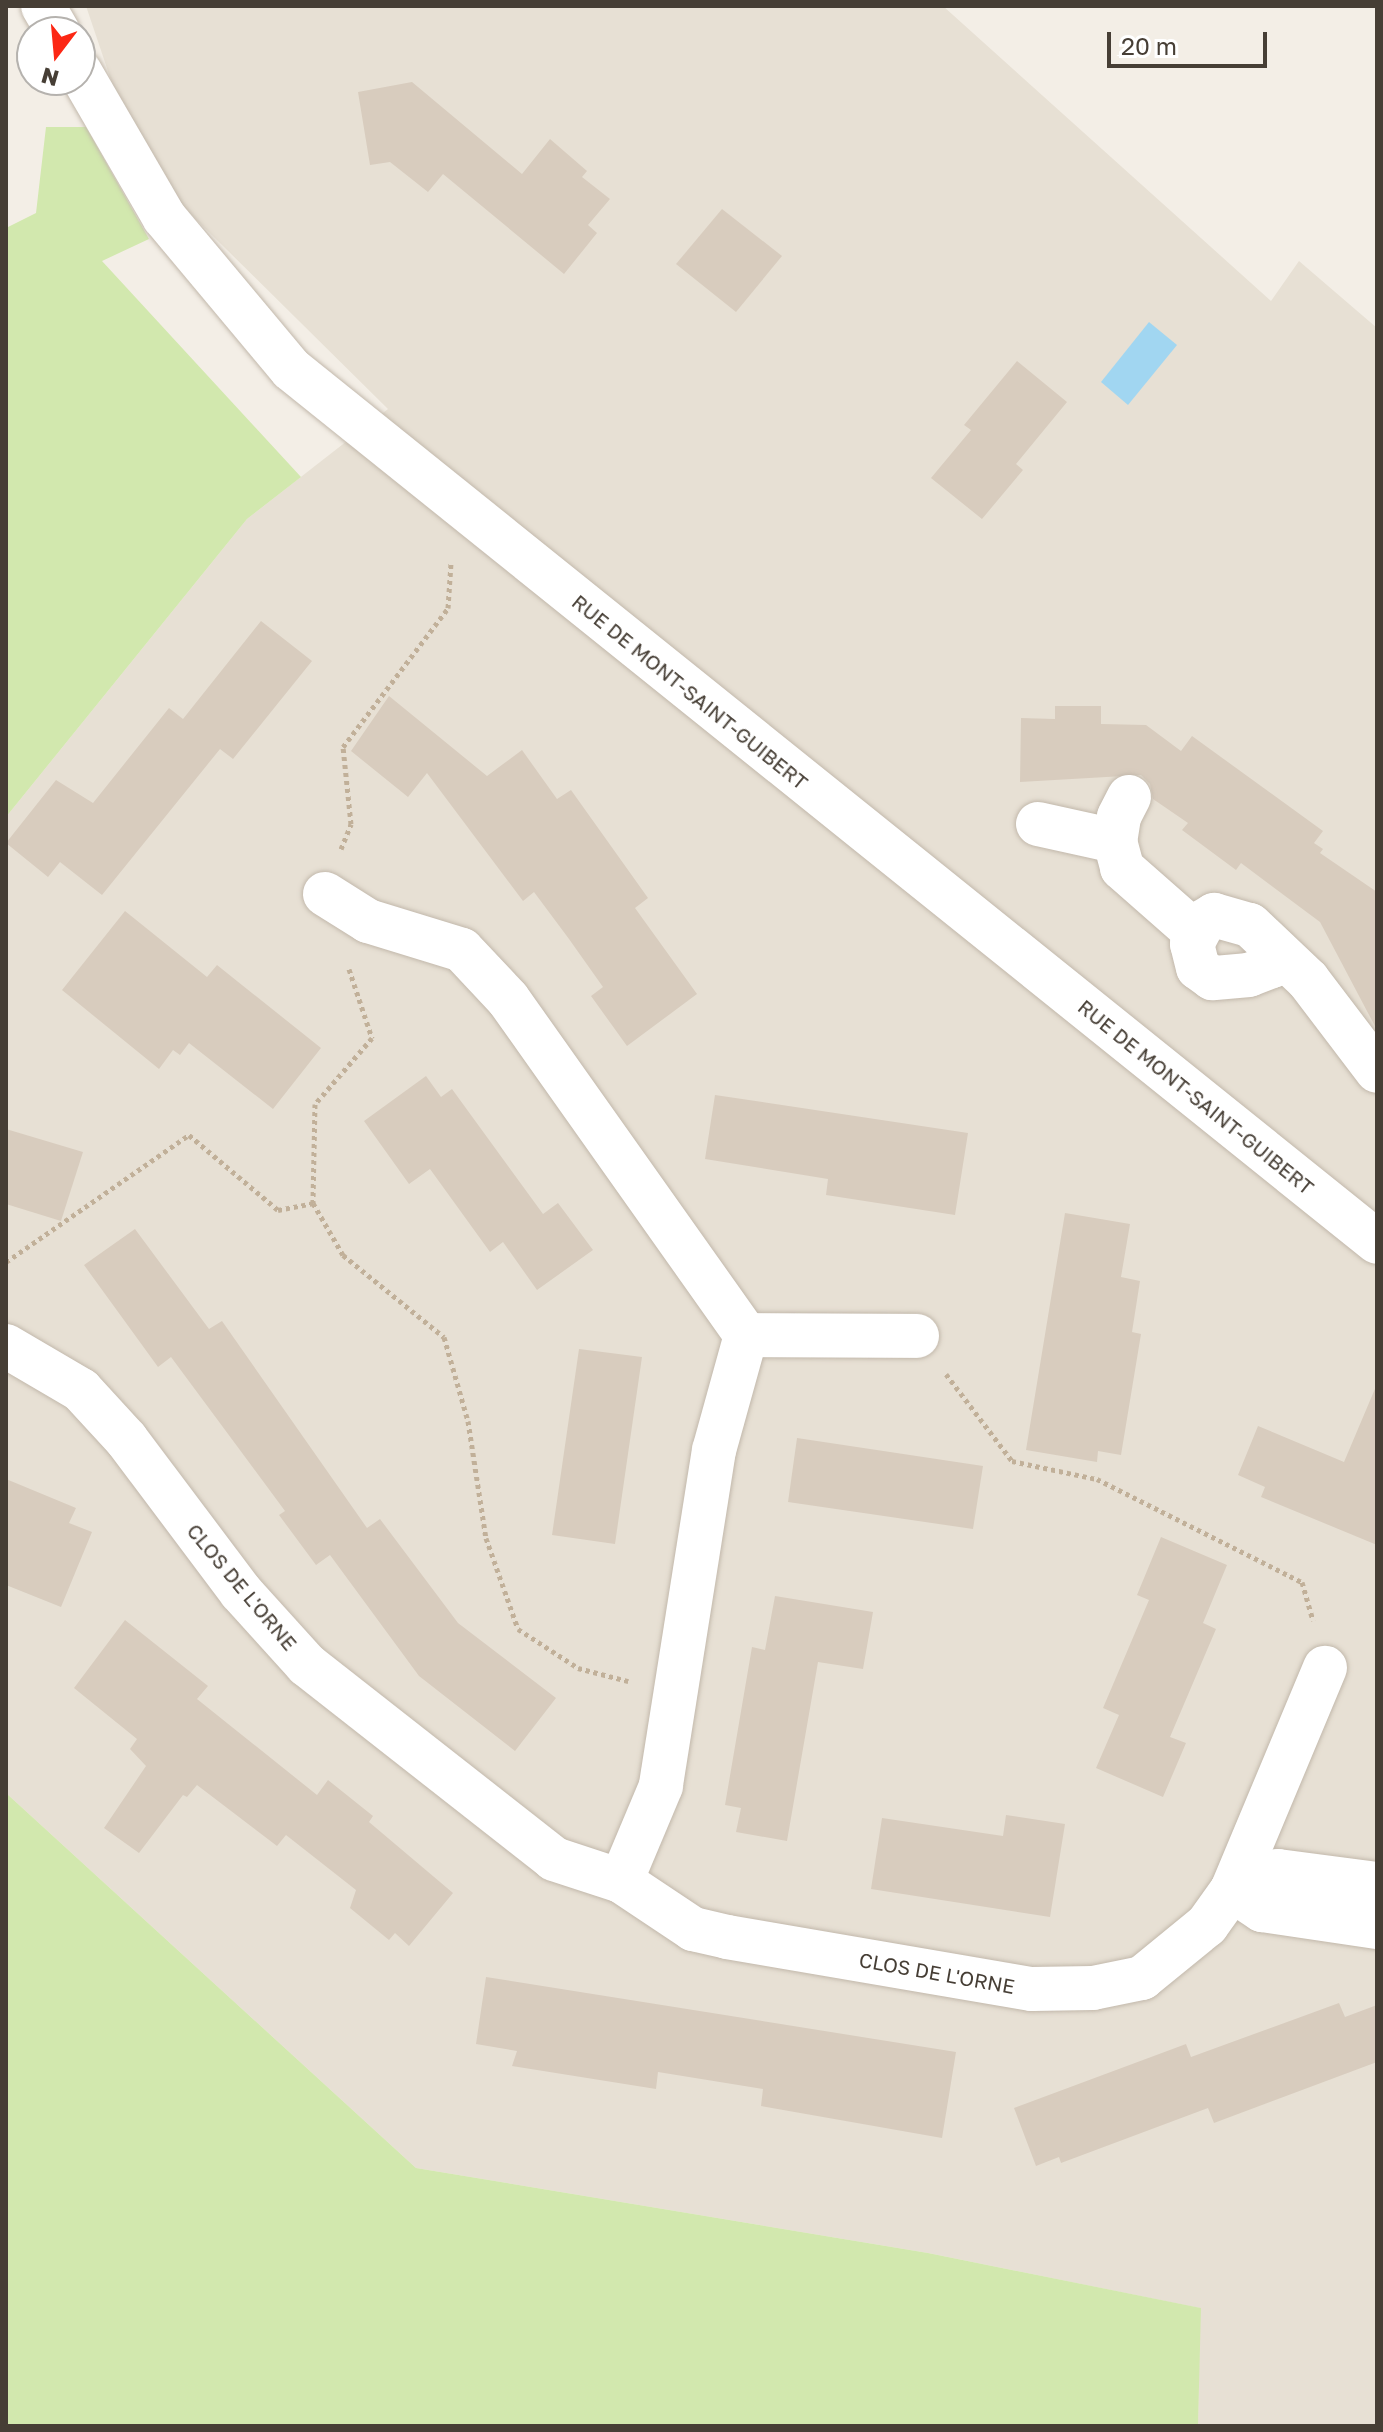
<!DOCTYPE html>
<html>
<head>
<meta charset="utf-8">
<style>
	body { margin:0 }
	#map { position:relative; width:1383px; height:2432px; overflow:hidden; background:#f3eee6; font-family:"Golos Text",sans-serif }
	div>[style] { position:absolute }
	[style*='--x'] { left:calc(var(--x)*1px); top:calc(var(--y)*1px); width:calc(var(--w)*1px); rotate:calc(var(--a)*1deg) }
	.residential>* { inset:0; background:#e7e0d4 }
	.green>* { inset:0; background:#d2e8ae }
	.water>* { inset:0; background:#a1d6f1 }
	.building>* { inset:0; background:#d8ccbe }
	.path>* { height:5px; margin-top:-2.5px; transform-origin:0; background:repeating-linear-gradient(90deg,#c1b099 0 4px,transparent 0 8px) }
	.roads { filter:drop-shadow(0 0 2px #c2b8ab) drop-shadow(0 0 2px #c2b8ab) }
	.minor>* { height:44px; margin:-22px; padding:0 22px; transform-origin:22px; border-radius:22px; background:#fff }
	span { translate:-50% -50%; white-space:nowrap; text-align:center; line-height:1.15; -webkit-text-stroke:8px #fff; paint-order:stroke }
	.street-label { font-size:20px; color:#463e35 }
	.frame { position:absolute; inset:0; border:8px solid #463e35; pointer-events:none }
	.north { position:absolute; left:16px; top:16px; width:80px; height:80px; box-sizing:border-box; background:#fff; border:2px solid #b5b2ae; border-radius:50%; rotate:196deg; font-size:22px; font-weight:700; line-height:32px; text-align:center; color:#463e35 }
	.north::after { content:''; display:block; margin:auto; width:28px; height:36px; background:#fc2714; clip-path:polygon(50% 0,100% 100%,50% 72%,0 100%) }
	.scale { position:absolute; left:1107px; top:32px; width:160px; height:36px; box-sizing:border-box; border:4px solid #463e35; border-top:0; padding-left:10px; font-size:24px; line-height:28px; white-space:nowrap; color:#463e35; -webkit-text-stroke:6px #fff; paint-order:stroke }
</style>
</head>
<body>
<div id="map">
	<div class="residential">
		<i style="clip-path:polygon(86px 6px,943px 6px,1271px 301px,1299px 261px,1377px 328px,1377px 2426px,1198px 2426px,1200px 2308px,928px 2253px,416px 2168px,6px 1793px,6px 817px,247px 519px,388px 409px,139px 163px)"></i>
	</div>
	<div class="green">
		<i style="clip-path:polygon(46px 127px,86px 127px,149px 239px,102px 261px,301px 477px,247px 519px,6px 817px,6px 228px,36px 213px)"></i>
		<i style="clip-path:polygon(6px 1793px,416px 2168px,928px 2253px,1201px 2308px,1198px 2426px,6px 2426px)"></i>
	</div>
	<div class="water">
		<i style="clip-path:polygon(1149px 322px,1177px 345px,1128px 405px,1101px 382px)"></i>
	</div>
	<div class="building">
		<i style="clip-path:polygon(412px 82px,522px 174px,550px 139px,587px 171px,582px 177px,610px 199px,588px 225px,597px 233px,564px 274px,443px 174px,428px 192px,390px 162px,370px 165px,358px 92px)"></i>
		<i style="clip-path:polygon(722px 209px,782px 256px,736px 312px,676px 264px)"></i>
		<i style="clip-path:polygon(1017px 361px,1067px 402px,1016px 464px,1023px 470px,982px 519px,931px 478px,971px 430px,964px 425px)"></i>
		<i style="clip-path:polygon(261px 621px,312px 661px,233px 759px,220px 749px,102px 895px,60px 862px,48px 877px,6px 843px,56px 780px,93px 803px,169px 708px,183px 719px)"></i>
		<i style="clip-path:polygon(389px 696px,487px 776px,522px 750px,557px 799px,571px 790px,648px 898px,635px 908px,697px 994px,627px 1046px,591px 996px,603px 987px,569px 939px,534px 892px,523px 901px,427px 773px,408px 797px,351px 751px)"></i>
		<i style="clip-path:polygon(1055px 706px,1101px 706px,1101px 724px,1146px 725px,1181px 751px,1192px 736px,1323px 831px,1314px 843px,1323px 849px,1320px 853px,1377px 892px,1377px 1030px,1320px 922px,1241px 863px,1236px 870px,1182px 830px,1188px 823px,1153px 799px,1150px 784px,1141px 775px,1020px 782px,1021px 718px,1055px 719px)"></i>
		<i style="clip-path:polygon(125px 911px,207px 977px,217px 965px,321px 1048px,273px 1109px,189px 1043px,180px 1055px,173px 1050px,159px 1069px,62px 990px)"></i>
		<i style="clip-path:polygon(426px 1076px,441px 1097px,452px 1089px,543px 1214px,558px 1203px,593px 1250px,537px 1290px,503px 1242px,490px 1252px,430px 1169px,409px 1184px,364px 1121px)"></i>
		<i style="clip-path:polygon(715px 1095px,968px 1133px,955px 1215px,826px 1195px,828px 1179px,705px 1159px)"></i>
		<i style="clip-path:polygon(6px 1129px,83px 1152px,61px 1221px,6px 1204px)"></i>
		<i style="clip-path:polygon(1065px 1213px,1130px 1224px,1121px 1277px,1140px 1281px,1132px 1332px,1141px 1334px,1121px 1455px,1098px 1451px,1097px 1462px,1026px 1450px)"></i>
		<i style="clip-path:polygon(135px 1229px,209px 1329px,222px 1321px,367px 1528px,380px 1519px,458px 1623px,556px 1698px,515px 1751px,419px 1676px,330px 1555px,316px 1565px,279px 1515px,285px 1511px,171px 1357px,158px 1367px,84px 1265px)"></i>
		<i style="clip-path:polygon(579px 1349px,642px 1357px,615px 1544px,552px 1535px)"></i>
		<i style="clip-path:polygon(1377px 1384px,1377px 1545px,1261px 1497px,1265px 1487px,1238px 1475px,1258px 1426px,1344px 1462px)"></i>
		<i style="clip-path:polygon(797px 1438px,983px 1466px,973px 1529px,788px 1502px)"></i>
		<i style="clip-path:polygon(6px 1479px,76px 1508px,69px 1523px,92px 1532px,61px 1607px,6px 1585px)"></i>
		<i style="clip-path:polygon(1161px 1537px,1227px 1565px,1203px 1623px,1216px 1629px,1170px 1737px,1186px 1743px,1163px 1797px,1096px 1768px,1119px 1715px,1103px 1708px,1149px 1600px,1137px 1595px)"></i>
		<i style="clip-path:polygon(775px 1596px,873px 1612px,863px 1669px,818px 1662px,787px 1841px,736px 1832px,741px 1808px,725px 1805px,752px 1647px,765px 1650px)"></i>
		<i style="clip-path:polygon(125px 1620px,208px 1686px,197px 1699px,317px 1795px,328px 1780px,373px 1816px,369px 1822px,453px 1893px,409px 1946px,395px 1933px,389px 1940px,350px 1908px,356px 1890px,286px 1835px,277px 1846px,197px 1785px,187px 1797px,183px 1795px,139px 1853px,104px 1828px,146px 1766px,130px 1749px,137px 1739px,74px 1688px)"></i>
		<i style="clip-path:polygon(1006px 1815px,1065px 1824px,1050px 1917px,871px 1889px,882px 1818px,1003px 1836px)"></i>
		<i style="clip-path:polygon(486px 1977px,956px 2052px,942px 2138px,761px 2106px,763px 2089px,658px 2072px,656px 2089px,512px 2066px,517px 2051px,476px 2044px)"></i>
		<i style="clip-path:polygon(1339px 2003px,1345px 2017px,1377px 2005px,1377px 2062px,1214px 2123px,1208px 2108px,1061px 2163px,1059px 2157px,1036px 2166px,1014px 2108px,1186px 2044px,1191px 2057px)"></i>
	</div>
	<div class="path">
		<i style="--x:341;--y:849;--w:27;--a:-68"></i>
		<i style="--x:351;--y:824;--w:77;--a:-95.9"></i>
		<i style="--x:343;--y:747;--w:174;--a:-52.9"></i>
		<i style="--x:448;--y:608;--w:45;--a:-86.2"></i>
		<i style="--x:349;--y:969;--w:73;--a:71.6"></i>
		<i style="--x:372;--y:1038;--w:87;--a:130.8"></i>
		<i style="--x:315;--y:1104;--w:99;--a:91.2"></i>
		<i style="--x:313;--y:1203;--w:60;--a:60"></i>
		<i style="--x:343;--y:1255;--w:130;--a:39.1"></i>
		<i style="--x:444;--y:1337;--w:87;--a:74.1"></i>
		<i style="--x:468;--y:1421;--w:118;--a:81.3"></i>
		<i style="--x:486;--y:1538;--w:96;--a:70.6"></i>
		<i style="--x:518;--y:1629;--w:72;--a:33"></i>
		<i style="--x:578;--y:1668;--w:52;--a:14.6"></i>
		<i style="--x:6;--y:1262;--w:223;--a:-34.8"></i>
		<i style="--x:189;--y:1135;--w:116;--a:40.1"></i>
		<i style="--x:278;--y:1210;--w:36;--a:-11"></i>
		<i style="--x:946;--y:1374;--w:109;--a:52.8"></i>
		<i style="--x:1012;--y:1461;--w:87;--a:12"></i>
		<i style="--x:1097;--y:1479;--w:229;--a:26.7"></i>
		<i style="--x:1302;--y:1582;--w:40;--a:74"></i>
	</div>
	<div class="roads">
		<div class="minor">
			<i style="--x:43;--y:6;--w:30;--a:60"></i>
			<i style="--x:80;--y:72;--w:168;--a:59.9"></i>
			<i style="--x:164;--y:217;--w:198;--a:50.1"></i>
			<i style="--x:291;--y:369;--w:1393;--a:38.79"></i>
			<i style="--x:1129;--y:797;--w:22;--a:117"></i>
			<i style="--x:1119;--y:817;--w:24;--a:99"></i>
			<i style="--x:1115;--y:841;--w:28;--a:75"></i>
			<i style="--x:1122;--y:868;--w:98;--a:41.3"></i>
			<i style="--x:1038;--y:824;--w:79;--a:12.4"></i>
			<i style="--x:325;--y:894;--w:51;--a:32.1"></i>
			<i style="--x:368;--y:921;--w:98;--a:17.1"></i>
			<i style="--x:462;--y:950;--w:67;--a:46.8"></i>
			<i style="--x:508;--y:999;--w:412;--a:54.7"></i>
			<i style="--x:746;--y:1335;--w:119;--a:105.5"></i>
			<i style="--x:714;--y:1450;--w:340;--a:99"></i>
			<i style="--x:661;--y:1786;--w:103;--a:112.8"></i>
			<i style="--x:1279;--y:954;--w:14;--a:120"></i>
			<i style="--x:1272;--y:966;--w:25;--a:159"></i>
			<i style="--x:1249;--y:975;--w:37;--a:175"></i>
			<i style="--x:1212;--y:978;--w:17;--a:-144"></i>
			<i style="--x:1198;--y:968;--w:25;--a:-104"></i>
			<i style="--x:1192;--y:944;--w:26;--a:-62"></i>
			<i style="--x:1204;--y:921;--w:12;--a:-31"></i>
			<i style="--x:1214;--y:915;--w:37;--a:16"></i>
			<i style="--x:1250;--y:925;--w:80;--a:43.5"></i>
			<i style="--x:1308;--y:980;--w:114;--a:52.8"></i>
			<i style="--x:746;--y:1335;--w:171;--a:0.3"></i>
			<i style="--x:6;--y:1346;--w:87;--a:30.4"></i>
			<i style="--x:81;--y:1390;--w:67;--a:47.4"></i>
			<i style="--x:126;--y:1439;--w:191;--a:53.1"></i>
			<i style="--x:241;--y:1592;--w:98;--a:47.9"></i>
			<i style="--x:307;--y:1665;--w:314;--a:38.1"></i>
			<i style="--x:554;--y:1859;--w:71;--a:18.2"></i>
			<i style="--x:621;--y:1881;--w:87;--a:33.7"></i>
			<i style="--x:693;--y:1929;--w:35;--a:13"></i>
			<i style="--x:727;--y:1937;--w:309;--a:9.7"></i>
			<i style="--x:1032;--y:1989;--w:61;--a:-0.9"></i>
			<i style="--x:1093;--y:1988;--w:50;--a:-11.5"></i>
			<i style="--x:1142;--y:1978;--w:84;--a:-39.2"></i>
			<i style="--x:1207;--y:1925;--w:43;--a:-54.5"></i>
			<i style="--x:1232;--y:1890;--w:241;--a:-67.3"></i>
			<i style="--x:1232;--y:1890;--w:36;--a:34"></i>
			<i style="--x:1262;--y:1910;--w:116;--a:8.4"></i>
			<i style="--x:1232;--y:1890;--w:50;--a:-22.4"></i>
			<i style="--x:1278;--y:1871;--w:100;--a:7.5"></i>
		</div>
	</div>
	<div class="street-label">
		<span style="left:690px;top:692px;rotate:39deg">RUE DE MONT-SAINT-GUIBERT</span>
		<span style="left:1196px;top:1097px;rotate:39deg">RUE DE MONT-SAINT-GUIBERT</span>
		<span style="left:242px;top:1587px;rotate:50deg">CLOS DE L'ORNE</span>
		<span style="left:937px;top:1973px;rotate:10deg">CLOS DE L'ORNE</span>
	</div>
	<div class="frame"></div>
	<div class="north">N</div>
	<div class="scale">20 m</div>
</div>
</body>
</html>
